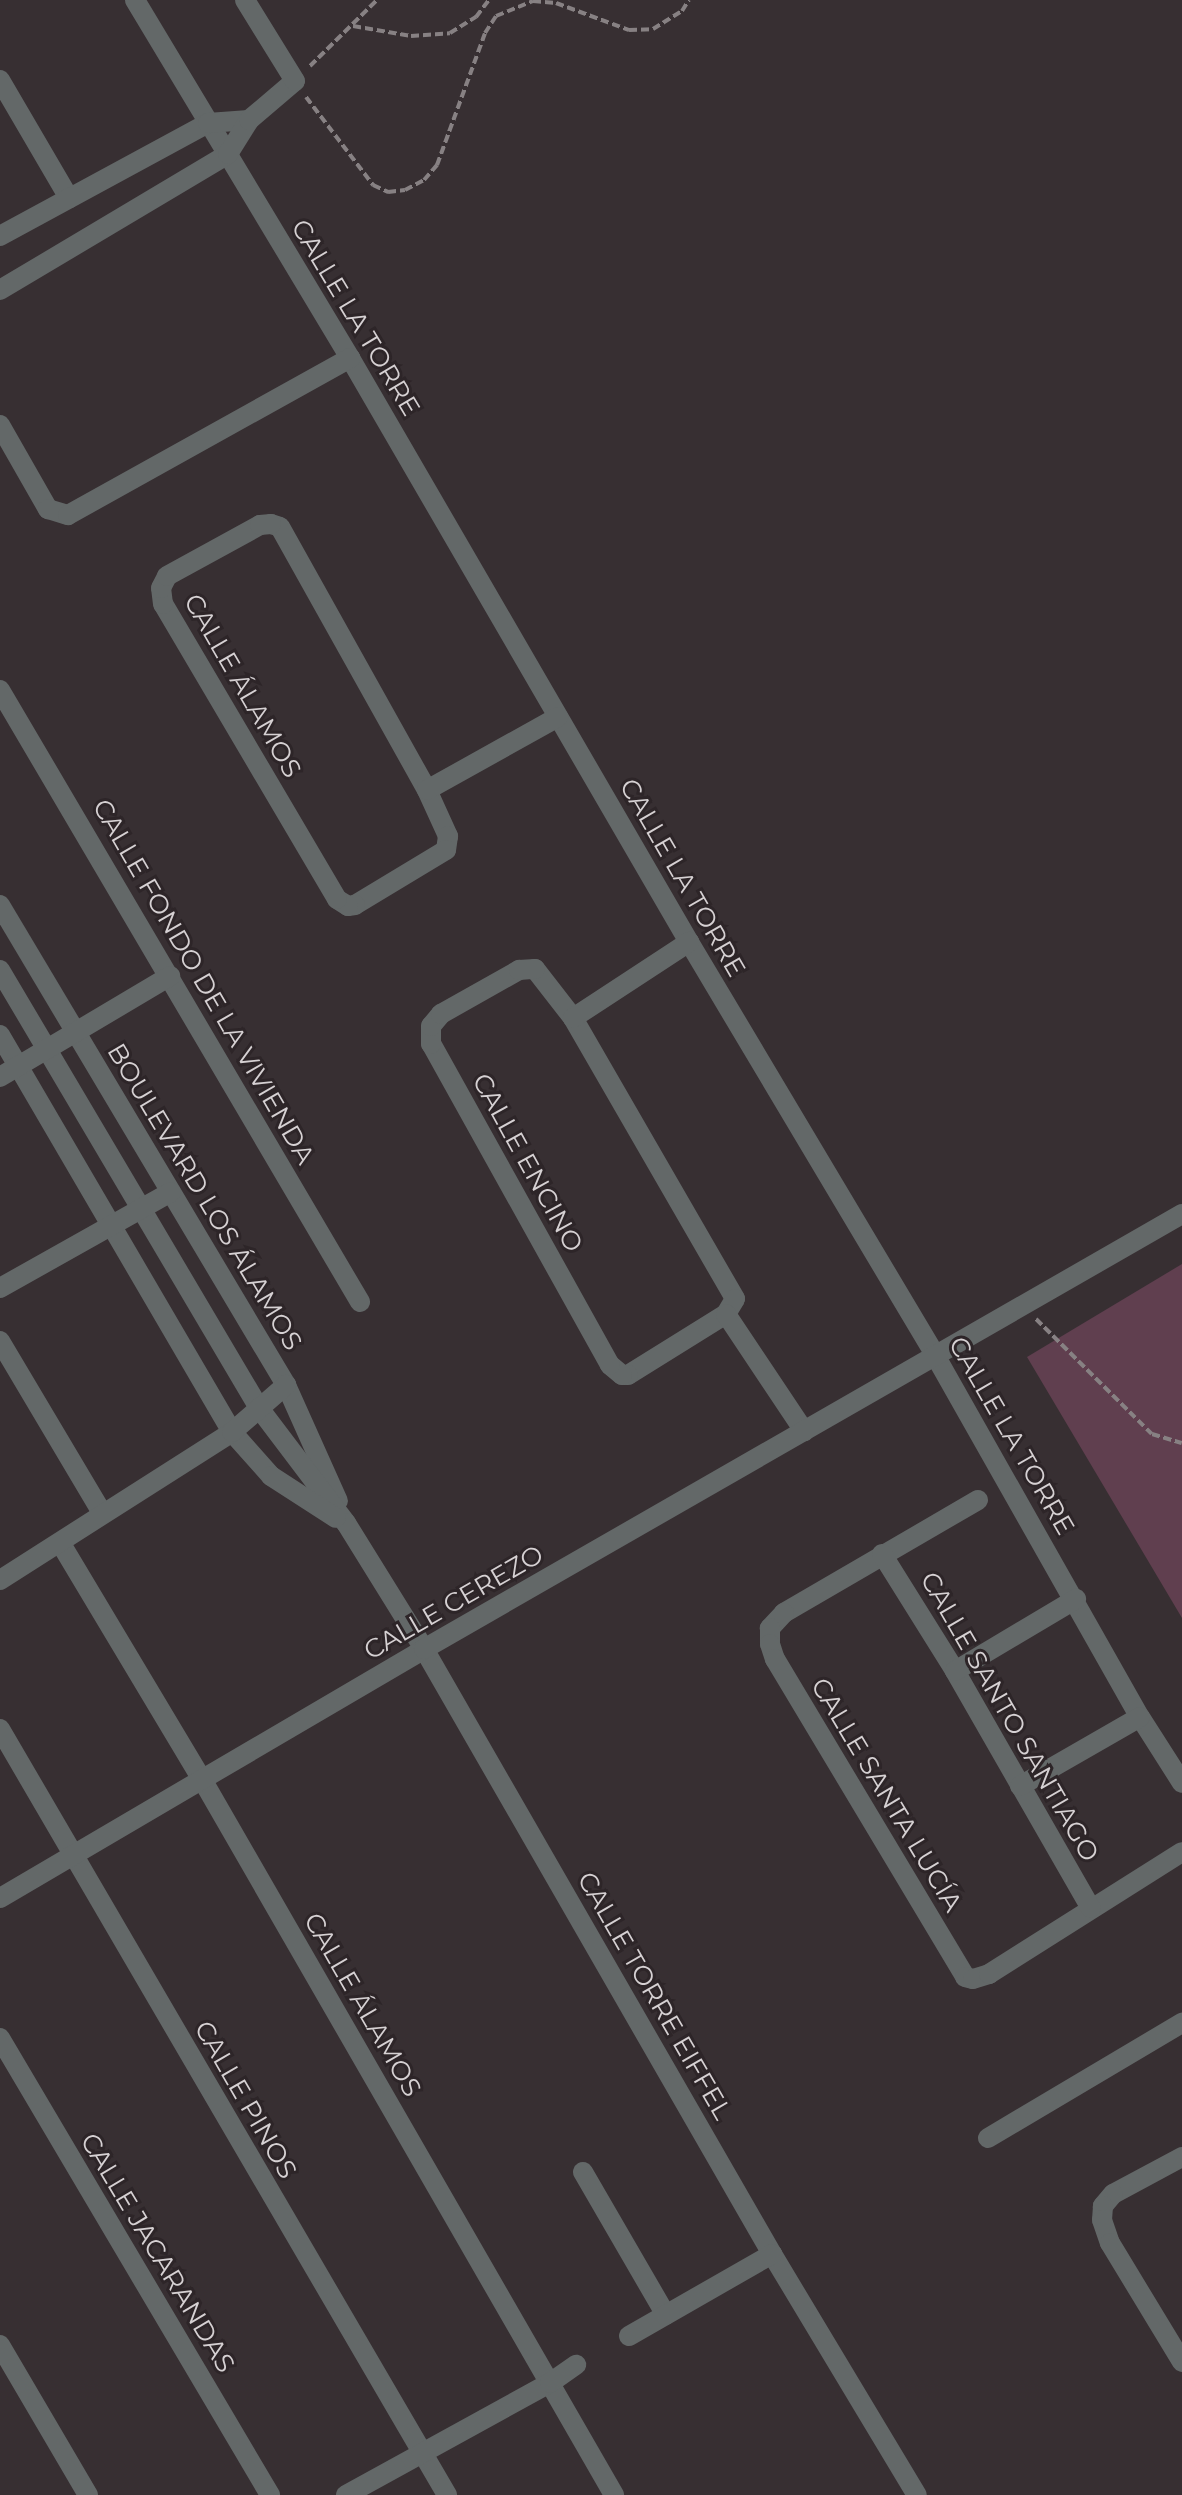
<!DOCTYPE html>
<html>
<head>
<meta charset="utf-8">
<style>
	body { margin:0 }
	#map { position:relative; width:1182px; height:2495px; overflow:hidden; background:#372f32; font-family:Montserrat,sans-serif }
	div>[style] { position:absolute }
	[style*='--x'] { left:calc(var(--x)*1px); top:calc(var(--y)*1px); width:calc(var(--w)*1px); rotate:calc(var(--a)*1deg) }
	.green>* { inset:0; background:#603f4f }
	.path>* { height:4px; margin-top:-2px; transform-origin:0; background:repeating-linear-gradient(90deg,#878183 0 8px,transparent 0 12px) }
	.minor>* { height:20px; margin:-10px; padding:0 10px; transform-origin:10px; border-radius:10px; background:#636868 }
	span { translate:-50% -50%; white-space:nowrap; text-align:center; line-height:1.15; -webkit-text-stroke:6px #2d2528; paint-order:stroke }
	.street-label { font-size:26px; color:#d6d1d3 }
</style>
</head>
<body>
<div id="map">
	<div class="green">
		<i style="clip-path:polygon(1182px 1264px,1182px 1618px,1027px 1357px)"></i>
	</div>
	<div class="path">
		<i style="--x:353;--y:26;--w:59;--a:9.8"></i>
		<i style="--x:411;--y:36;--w:39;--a:-4"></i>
		<i style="--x:450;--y:33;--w:31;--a:-32"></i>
		<i style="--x:476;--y:17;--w:21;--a:-53"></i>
		<i style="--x:310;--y:66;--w:94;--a:-44.6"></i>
		<i style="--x:306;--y:97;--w:111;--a:52.7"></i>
		<i style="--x:373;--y:185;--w:17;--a:25"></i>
		<i style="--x:388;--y:192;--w:17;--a:-7"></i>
		<i style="--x:405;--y:190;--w:21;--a:-28"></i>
		<i style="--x:424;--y:180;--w:20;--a:-49"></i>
		<i style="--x:437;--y:165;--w:140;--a:-70"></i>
		<i style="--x:485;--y:33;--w:20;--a:-57"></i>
		<i style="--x:496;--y:16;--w:40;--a:-22"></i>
		<i style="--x:533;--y:1;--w:23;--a:5"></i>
		<i style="--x:556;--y:3;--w:78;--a:20.3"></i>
		<i style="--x:629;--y:30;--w:24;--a:-2"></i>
		<i style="--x:653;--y:29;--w:34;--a:-32"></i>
		<i style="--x:682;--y:11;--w:13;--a:-58"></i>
		<i style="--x:1036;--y:1319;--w:163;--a:44.8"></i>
		<i style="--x:1152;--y:1434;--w:31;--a:17"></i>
	</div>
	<div class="minor">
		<i style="--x:135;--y:0;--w:418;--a:59"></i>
		<i style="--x:350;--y:358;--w:675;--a:59.87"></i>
		<i style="--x:689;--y:942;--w:483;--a:59.2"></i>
		<i style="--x:936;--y:1357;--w:414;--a:60.5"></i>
		<i style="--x:1140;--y:1717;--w:78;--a:57.5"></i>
		<i style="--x:0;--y:80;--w:137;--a:59.7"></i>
		<i style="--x:0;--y:236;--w:237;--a:-28.5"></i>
		<i style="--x:208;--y:123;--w:41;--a:-4.2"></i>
		<i style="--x:0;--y:290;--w:265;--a:-30.8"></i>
		<i style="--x:228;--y:154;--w:40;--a:-58"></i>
		<i style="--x:249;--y:120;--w:60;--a:-40.3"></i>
		<i style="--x:295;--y:81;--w:95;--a:-121.7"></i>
		<i style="--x:0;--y:425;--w:97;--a:60.3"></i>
		<i style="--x:48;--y:509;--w:21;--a:17"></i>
		<i style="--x:68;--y:515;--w:323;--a:-29.1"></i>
		<i style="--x:271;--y:524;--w:9;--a:18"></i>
		<i style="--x:280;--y:527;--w:301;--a:60.8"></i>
		<i style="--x:427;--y:790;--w:51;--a:65.5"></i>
		<i style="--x:448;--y:836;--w:14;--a:98"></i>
		<i style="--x:446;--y:850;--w:106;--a:148.9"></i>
		<i style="--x:355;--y:905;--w:7;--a:172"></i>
		<i style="--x:348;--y:906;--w:13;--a:-148"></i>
		<i style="--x:337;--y:899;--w:342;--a:-120.5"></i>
		<i style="--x:163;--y:604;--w:16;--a:-97"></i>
		<i style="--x:161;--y:588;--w:13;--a:-63"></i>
		<i style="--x:167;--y:576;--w:106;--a:-28.7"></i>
		<i style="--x:260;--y:525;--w:11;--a:-5"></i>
		<i style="--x:0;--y:690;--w:710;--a:59.53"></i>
		<i style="--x:427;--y:790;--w:150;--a:-29.1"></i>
		<i style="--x:0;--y:905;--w:559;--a:59.21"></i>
		<i style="--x:286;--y:1385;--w:127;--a:65.9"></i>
		<i style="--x:535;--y:969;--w:62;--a:52.2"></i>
		<i style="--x:573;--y:1018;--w:324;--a:60"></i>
		<i style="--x:735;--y:1299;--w:17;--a:121"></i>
		<i style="--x:726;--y:1314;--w:115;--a:148.1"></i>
		<i style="--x:628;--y:1375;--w:6;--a:180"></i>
		<i style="--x:622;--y:1375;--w:16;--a:-140"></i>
		<i style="--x:610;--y:1365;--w:368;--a:-119.1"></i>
		<i style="--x:431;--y:1044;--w:18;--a:-90"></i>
		<i style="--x:431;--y:1026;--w:16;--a:-50"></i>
		<i style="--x:441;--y:1014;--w:90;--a:-29.4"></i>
		<i style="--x:519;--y:970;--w:16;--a:-4"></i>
		<i style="--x:0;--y:970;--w:509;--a:59.4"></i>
		<i style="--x:259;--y:1408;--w:144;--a:52.9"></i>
		<i style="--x:346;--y:1523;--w:148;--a:58.2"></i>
		<i style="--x:424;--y:1649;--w:698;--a:60.09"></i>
		<i style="--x:772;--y:2254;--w:281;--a:59"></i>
		<i style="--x:573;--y:1018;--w:139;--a:-33.2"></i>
		<i style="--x:0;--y:1035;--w:460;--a:59.7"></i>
		<i style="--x:232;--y:1432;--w:59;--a:48.4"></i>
		<i style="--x:271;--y:1476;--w:77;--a:32.9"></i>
		<i style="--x:0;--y:1077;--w:198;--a:-30.7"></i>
		<i style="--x:0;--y:1288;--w:196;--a:-29.3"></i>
		<i style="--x:726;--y:1314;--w:141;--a:56.3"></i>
		<i style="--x:0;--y:1341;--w:200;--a:59.3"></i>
		<i style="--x:978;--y:1500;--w:225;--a:149.8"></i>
		<i style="--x:784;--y:1613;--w:21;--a:133"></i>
		<i style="--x:770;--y:1628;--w:16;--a:90"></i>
		<i style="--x:770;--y:1644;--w:16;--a:72"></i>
		<i style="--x:775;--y:1659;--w:370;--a:59.1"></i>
		<i style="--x:965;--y:1977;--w:8;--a:14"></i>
		<i style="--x:973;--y:1979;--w:17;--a:-17"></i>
		<i style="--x:989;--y:1974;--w:228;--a:-32.3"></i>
		<i style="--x:61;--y:1544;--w:276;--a:59.1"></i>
		<i style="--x:203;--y:1781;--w:824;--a:60.07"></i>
		<i style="--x:882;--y:1554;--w:138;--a:58"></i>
		<i style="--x:955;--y:1671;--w:273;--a:60.2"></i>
		<i style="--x:0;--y:1580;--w:275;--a:-32.5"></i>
		<i style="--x:232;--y:1432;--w:72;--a:-41"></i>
		<i style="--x:955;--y:1671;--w:141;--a:-30.8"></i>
		<i style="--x:0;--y:1729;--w:887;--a:59.73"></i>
		<i style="--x:1020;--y:1786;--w:138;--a:-29.9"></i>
		<i style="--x:0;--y:1898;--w:492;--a:-30.4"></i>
		<i style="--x:424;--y:1649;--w:874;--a:-29.85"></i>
		<i style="--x:0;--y:2038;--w:531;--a:59.42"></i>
		<i style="--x:988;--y:2138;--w:226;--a:-30.7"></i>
		<i style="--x:1182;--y:2157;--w:78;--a:151.8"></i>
		<i style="--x:1113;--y:2194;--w:16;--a:130"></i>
		<i style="--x:1103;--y:2206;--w:14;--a:94"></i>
		<i style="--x:1102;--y:2220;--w:24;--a:71"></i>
		<i style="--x:1110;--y:2243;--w:139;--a:58.8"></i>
		<i style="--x:583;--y:2172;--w:165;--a:59.9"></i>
		<i style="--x:629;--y:2336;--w:165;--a:-29.8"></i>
		<i style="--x:0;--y:2345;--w:174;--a:59.6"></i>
		<i style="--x:346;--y:2495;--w:233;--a:-28.8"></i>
		<i style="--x:550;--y:2383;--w:32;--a:-35"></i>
	</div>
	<div class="street-label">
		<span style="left:355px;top:318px;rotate:59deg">CALLE LA TORRE</span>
		<span style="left:242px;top:686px;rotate:60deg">CALLE ÁLAMOS</span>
		<span style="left:682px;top:878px;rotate:60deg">CALLE LA TORRE</span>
		<span style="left:203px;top:982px;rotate:60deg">CALLE FONDO DE LA VIVIENDA</span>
		<span style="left:527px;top:1163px;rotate:61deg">CALLE ENCINO</span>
		<span style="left:204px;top:1197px;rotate:59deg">BOULEVARD LOS ÁLAMOS</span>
		<span style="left:1011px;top:1436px;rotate:60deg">CALLE LA TORRE</span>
		<span style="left:454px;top:1603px;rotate:-30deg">CALLE CEREZO</span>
		<span style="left:1009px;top:1717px;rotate:60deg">CALLE SANTO SANTIAGO</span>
		<span style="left:886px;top:1795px;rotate:59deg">CALLE SANTA LUCÍA</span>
		<span style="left:654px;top:1996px;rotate:60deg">CALLE TORRE EIFFEL</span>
		<span style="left:362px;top:2005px;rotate:60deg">CALLE ÁLAMOS</span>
		<span style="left:245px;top:2100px;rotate:60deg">CALLE PINOS</span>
		<span style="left:157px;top:2253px;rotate:59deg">CALLE JACARANDAS</span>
	</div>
</div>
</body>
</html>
